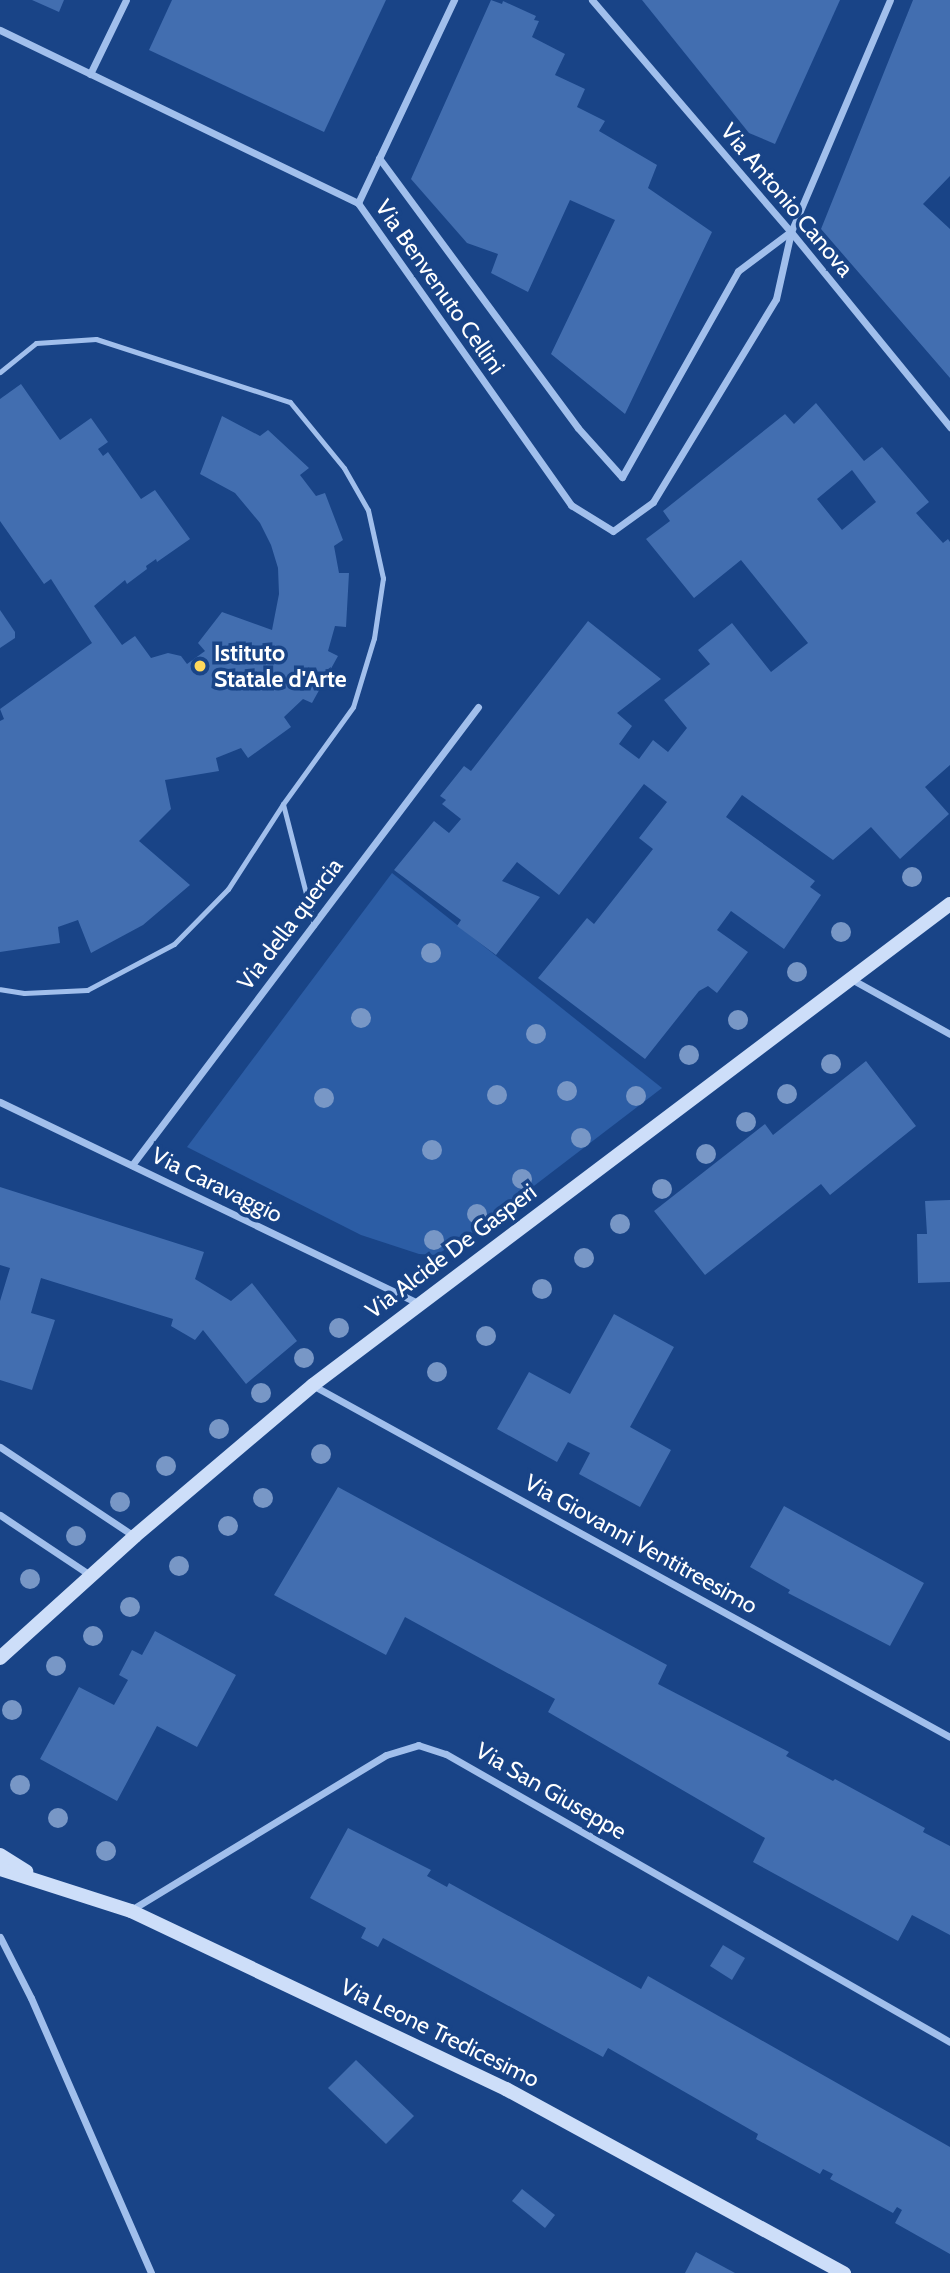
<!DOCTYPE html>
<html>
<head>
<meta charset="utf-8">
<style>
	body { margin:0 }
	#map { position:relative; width:950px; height:2273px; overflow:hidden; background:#194487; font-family:Cabin,sans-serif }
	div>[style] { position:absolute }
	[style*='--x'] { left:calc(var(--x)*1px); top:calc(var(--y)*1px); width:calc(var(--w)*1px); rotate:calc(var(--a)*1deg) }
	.green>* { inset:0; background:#2c5da5 }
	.building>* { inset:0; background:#426eb0 }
	.lane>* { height:5px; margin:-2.5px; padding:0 2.5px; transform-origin:2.5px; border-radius:2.5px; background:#a1bfec }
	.street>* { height:7px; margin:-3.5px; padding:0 3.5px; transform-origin:3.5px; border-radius:3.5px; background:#a1bfec }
	.secondary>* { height:14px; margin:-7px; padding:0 7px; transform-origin:7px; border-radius:7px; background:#cddef9 }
	.trees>* { width:20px; height:20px; margin:-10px; border-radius:50%; background:#7897c6 }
	.dots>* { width:19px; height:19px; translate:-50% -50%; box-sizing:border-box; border:4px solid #194487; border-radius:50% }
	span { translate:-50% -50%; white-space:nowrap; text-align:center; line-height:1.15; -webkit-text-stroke:7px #194487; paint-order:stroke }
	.street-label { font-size:23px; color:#fff }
	.poi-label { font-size:23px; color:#fff; font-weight:700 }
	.left { translate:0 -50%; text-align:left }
</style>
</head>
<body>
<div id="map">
	<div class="green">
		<i style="clip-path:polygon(392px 873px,662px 1088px,471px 1234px,436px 1255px,419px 1254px,361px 1235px,187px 1147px)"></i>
	</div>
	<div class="building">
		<i style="clip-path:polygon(32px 0,64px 0,59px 12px)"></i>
		<i style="clip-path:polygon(172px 0,386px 0,324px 132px,149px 50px)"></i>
		<i style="clip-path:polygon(491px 0,502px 4px,503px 1px,536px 16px,534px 20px,539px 21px,532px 37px,565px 54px,555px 75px,585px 89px,577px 107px,605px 121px,599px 131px,657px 165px,648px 188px,712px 232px,625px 414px,551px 354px,615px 220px,570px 200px,528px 292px,491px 273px,498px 254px,467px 243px,411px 179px)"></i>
		<i style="clip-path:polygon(642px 0,840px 0,775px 144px,749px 133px)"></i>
		<i style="clip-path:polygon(913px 0,950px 0,950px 176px,923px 204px,950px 229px,950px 378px,821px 229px)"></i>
		<i style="clip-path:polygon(21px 384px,60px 440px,91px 418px,108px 442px,98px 449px,103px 456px,108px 452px,141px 499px,155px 490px,190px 539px,157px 562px,156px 559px,146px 566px,147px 569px,127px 584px,125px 580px,94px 606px,122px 645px,135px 636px,151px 658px,168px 653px,181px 656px,187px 664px,205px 651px,198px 643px,222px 612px,272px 630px,279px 594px,278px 568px,271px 545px,260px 523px,235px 493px,200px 474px,222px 416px,260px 436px,268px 430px,309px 468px,300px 475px,316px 496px,325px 493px,343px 540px,334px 546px,339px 573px,349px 573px,346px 627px,335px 626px,328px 651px,338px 656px,312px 703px,303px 699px,284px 717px,291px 727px,248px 758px,241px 748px,216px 758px,219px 771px,165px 780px,171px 809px,139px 841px,190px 885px,143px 925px,91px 953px,78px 920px,58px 927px,60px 943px,0 952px,0 721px,4px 719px,0 709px,92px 643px,51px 579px,44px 584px,0 521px,0 399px)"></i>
		<i style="clip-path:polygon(evenodd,816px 403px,864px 461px,882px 447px,929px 502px,916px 513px,943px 543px,948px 539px,950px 542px,950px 765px,925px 787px,949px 814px,900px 859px,871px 827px,833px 860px,742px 795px,726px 817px,815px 881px,810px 887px,821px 895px,784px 949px,731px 911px,717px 930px,748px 952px,717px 993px,708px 986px,699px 991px,645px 1059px,538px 978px,587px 918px,594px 924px,653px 849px,639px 838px,667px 802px,644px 784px,559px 895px,517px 862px,502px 881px,540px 897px,496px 955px,457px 926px,461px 920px,394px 870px,434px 821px,449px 833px,461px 819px,442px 804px,446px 800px,440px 796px,464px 766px,471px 771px,588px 621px,661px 679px,617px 713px,632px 726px,619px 744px,639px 759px,653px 740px,668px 752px,687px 728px,664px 700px,710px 664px,698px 650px,732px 623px,771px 672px,808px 643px,741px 560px,694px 598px,646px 539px,670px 521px,663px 511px,785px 414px,794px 424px,816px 403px,852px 470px,876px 502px,842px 530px,817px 499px,852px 470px)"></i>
		<i style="clip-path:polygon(0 610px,15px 632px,15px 638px,0 648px)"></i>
		<i style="clip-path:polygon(866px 1061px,916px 1126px,830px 1195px,821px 1184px,705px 1275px,654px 1211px,765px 1124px,773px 1135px)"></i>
		<i style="clip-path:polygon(0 1187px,204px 1252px,195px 1279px,231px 1301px,252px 1283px,297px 1341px,246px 1384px,203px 1330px,195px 1340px,171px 1326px,173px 1319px,41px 1278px,31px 1313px,55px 1320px,32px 1390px,0 1380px,0 1301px,10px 1268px,0 1265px)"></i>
		<i style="clip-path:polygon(950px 1200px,950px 1282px,918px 1283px,917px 1234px,927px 1234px,925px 1201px)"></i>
		<i style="clip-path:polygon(614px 1314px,674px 1347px,630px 1427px,671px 1450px,640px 1507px,579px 1474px,590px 1453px,568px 1442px,557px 1462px,497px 1429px,529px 1372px,570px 1394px)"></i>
		<i style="clip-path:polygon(338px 1487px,667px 1665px,658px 1684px,789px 1752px,786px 1756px,833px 1781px,835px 1779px,925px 1828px,923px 1832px,950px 1846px,950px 1935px,912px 1915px,898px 1941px,753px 1862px,765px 1838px,548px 1712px,555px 1699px,405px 1617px,386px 1655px,274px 1595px)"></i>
		<i style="clip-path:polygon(784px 1506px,924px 1583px,890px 1646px,788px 1593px,790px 1590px,750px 1567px)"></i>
		<i style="clip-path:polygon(155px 1631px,236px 1675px,197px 1747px,157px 1726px,117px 1801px,40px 1759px,79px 1687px,114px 1705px,128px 1680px,119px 1675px,132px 1650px,142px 1655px)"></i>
		<i style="clip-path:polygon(348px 1828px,431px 1870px,427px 1876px,447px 1887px,449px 1883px,641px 1989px,648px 1976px,950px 2147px,950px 2254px,895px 2223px,902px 2210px,897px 2207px,893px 2213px,830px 2179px,833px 2174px,823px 2169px,820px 2174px,756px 2139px,758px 2134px,608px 2048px,603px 2057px,383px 1938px,378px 1947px,361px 1938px,366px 1928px,310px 1898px)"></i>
		<i style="clip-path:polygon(723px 1945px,745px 1958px,732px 1980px,710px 1966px)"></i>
		<i style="clip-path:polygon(356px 2060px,414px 2116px,386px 2144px,328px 2088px)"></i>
		<i style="clip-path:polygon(522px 2189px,555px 2215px,545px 2228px,512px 2201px)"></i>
		<i style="clip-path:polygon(696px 2252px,735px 2273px,685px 2273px)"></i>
	</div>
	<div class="lane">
		<i style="--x:0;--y:372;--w:46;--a:-38.9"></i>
		<i style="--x:36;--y:343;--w:60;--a:-3.8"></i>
		<i style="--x:96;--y:339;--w:204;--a:18"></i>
		<i style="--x:290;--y:402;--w:85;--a:50.7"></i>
		<i style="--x:344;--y:468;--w:48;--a:60.3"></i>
		<i style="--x:368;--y:510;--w:70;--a:77.6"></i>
		<i style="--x:383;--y:578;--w:61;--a:98.5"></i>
		<i style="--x:374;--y:638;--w:72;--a:106.9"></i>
		<i style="--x:353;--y:707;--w:120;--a:125.8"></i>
		<i style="--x:283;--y:804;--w:101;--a:122.9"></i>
		<i style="--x:228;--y:889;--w:77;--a:134.5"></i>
		<i style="--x:174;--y:944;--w:98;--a:152.1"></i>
		<i style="--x:87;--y:990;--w:63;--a:177.3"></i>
		<i style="--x:24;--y:993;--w:24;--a:-171"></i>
		<i style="--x:283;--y:804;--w:125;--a:75.6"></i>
	</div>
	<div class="street">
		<i style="--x:592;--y:0;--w:306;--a:49.4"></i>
		<i style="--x:791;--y:232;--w:252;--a:50.8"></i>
		<i style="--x:0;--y:30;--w:398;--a:25.8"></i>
		<i style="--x:358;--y:203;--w:370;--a:54.8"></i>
		<i style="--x:571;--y:505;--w:49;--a:31.8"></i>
		<i style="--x:613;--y:531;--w:49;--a:-35.9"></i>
		<i style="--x:653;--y:502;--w:237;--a:-58.8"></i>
		<i style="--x:776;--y:299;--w:69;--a:-77.4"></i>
		<i style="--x:791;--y:232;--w:252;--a:-66.9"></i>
		<i style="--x:90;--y:74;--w:82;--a:-64.1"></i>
		<i style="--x:379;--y:158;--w:335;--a:53.6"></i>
		<i style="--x:578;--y:428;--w:66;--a:48.1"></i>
		<i style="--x:622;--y:477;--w:236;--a:-60.6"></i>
		<i style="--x:738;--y:271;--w:65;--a:-36.9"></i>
		<i style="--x:358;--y:203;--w:225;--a:-64.7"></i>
		<i style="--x:853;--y:980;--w:111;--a:29.1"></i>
		<i style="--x:0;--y:1102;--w:464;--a:25.7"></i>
		<i style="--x:132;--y:1165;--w:574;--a:-52.93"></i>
		<i style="--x:314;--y:1386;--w:726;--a:28.89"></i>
		<i style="--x:0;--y:1447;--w:161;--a:33.6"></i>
		<i style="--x:0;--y:1515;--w:108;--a:33.7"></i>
		<i style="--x:131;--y:1910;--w:298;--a:-31.3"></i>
		<i style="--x:386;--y:1755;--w:34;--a:-17"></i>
		<i style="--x:418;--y:1745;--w:29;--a:18"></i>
		<i style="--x:446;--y:1754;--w:580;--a:29.74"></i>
		<i style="--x:0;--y:1937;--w:68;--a:63.1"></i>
		<i style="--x:31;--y:1998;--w:300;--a:66.4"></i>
	</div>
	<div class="secondary">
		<i style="--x:0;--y:1658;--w:182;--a:-42.1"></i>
		<i style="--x:135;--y:1536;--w:233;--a:-40.3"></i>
		<i style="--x:313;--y:1385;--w:798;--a:-37.06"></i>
		<i style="--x:0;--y:1855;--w:31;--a:32"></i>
		<i style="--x:0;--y:1869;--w:138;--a:17.8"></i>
		<i style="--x:131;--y:1911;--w:415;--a:25.4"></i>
		<i style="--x:506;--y:2089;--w:385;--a:28.6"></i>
	</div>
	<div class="trees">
		<i style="left:912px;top:877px"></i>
		<i style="left:841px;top:932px"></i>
		<i style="left:431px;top:953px"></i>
		<i style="left:797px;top:972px"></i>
		<i style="left:361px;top:1018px"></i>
		<i style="left:738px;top:1020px"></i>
		<i style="left:536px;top:1034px"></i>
		<i style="left:689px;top:1055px"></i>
		<i style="left:831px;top:1064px"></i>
		<i style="left:567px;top:1091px"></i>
		<i style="left:787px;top:1094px"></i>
		<i style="left:497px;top:1095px"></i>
		<i style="left:636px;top:1096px"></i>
		<i style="left:324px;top:1098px"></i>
		<i style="left:746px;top:1122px"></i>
		<i style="left:581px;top:1138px"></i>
		<i style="left:432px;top:1150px"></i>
		<i style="left:706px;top:1154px"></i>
		<i style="left:522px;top:1179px"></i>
		<i style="left:662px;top:1189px"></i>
		<i style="left:477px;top:1214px"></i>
		<i style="left:620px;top:1224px"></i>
		<i style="left:434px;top:1240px"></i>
		<i style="left:584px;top:1258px"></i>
		<i style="left:542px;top:1289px"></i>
		<i style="left:339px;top:1328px"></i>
		<i style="left:486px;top:1336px"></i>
		<i style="left:304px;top:1358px"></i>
		<i style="left:437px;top:1372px"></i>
		<i style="left:261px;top:1393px"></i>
		<i style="left:219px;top:1429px"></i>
		<i style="left:321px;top:1454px"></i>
		<i style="left:166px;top:1466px"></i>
		<i style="left:263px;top:1498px"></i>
		<i style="left:120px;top:1502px"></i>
		<i style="left:228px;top:1526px"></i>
		<i style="left:76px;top:1536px"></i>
		<i style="left:179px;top:1566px"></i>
		<i style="left:30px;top:1579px"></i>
		<i style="left:130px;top:1607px"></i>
		<i style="left:93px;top:1636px"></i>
		<i style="left:56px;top:1666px"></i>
		<i style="left:12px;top:1710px"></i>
		<i style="left:20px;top:1785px"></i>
		<i style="left:58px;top:1818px"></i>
		<i style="left:106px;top:1851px"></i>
	</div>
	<div class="dots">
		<i style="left:200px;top:666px;background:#ffd85c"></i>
	</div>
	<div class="street-label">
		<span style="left:787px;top:200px;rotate:50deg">Via Antonio Canova</span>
		<span style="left:440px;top:287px;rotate:55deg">Via Benvenuto Cellini</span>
		<span style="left:290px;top:924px;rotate:-53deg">Via della quercia</span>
		<span style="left:217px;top:1185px;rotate:26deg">Via Caravaggio</span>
		<span style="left:451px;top:1251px;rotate:-37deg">Via Alcide De Gasperi</span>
		<span style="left:641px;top:1544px;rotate:29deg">Via Giovanni Ventitreesimo</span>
		<span style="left:551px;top:1791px;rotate:30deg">Via San Giuseppe</span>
		<span style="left:440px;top:2033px;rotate:26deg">Via Leone Tredicesimo</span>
	</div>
	<div class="poi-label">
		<span class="left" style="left:214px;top:666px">Istituto<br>Statale d'Arte</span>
	</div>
</div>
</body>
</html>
